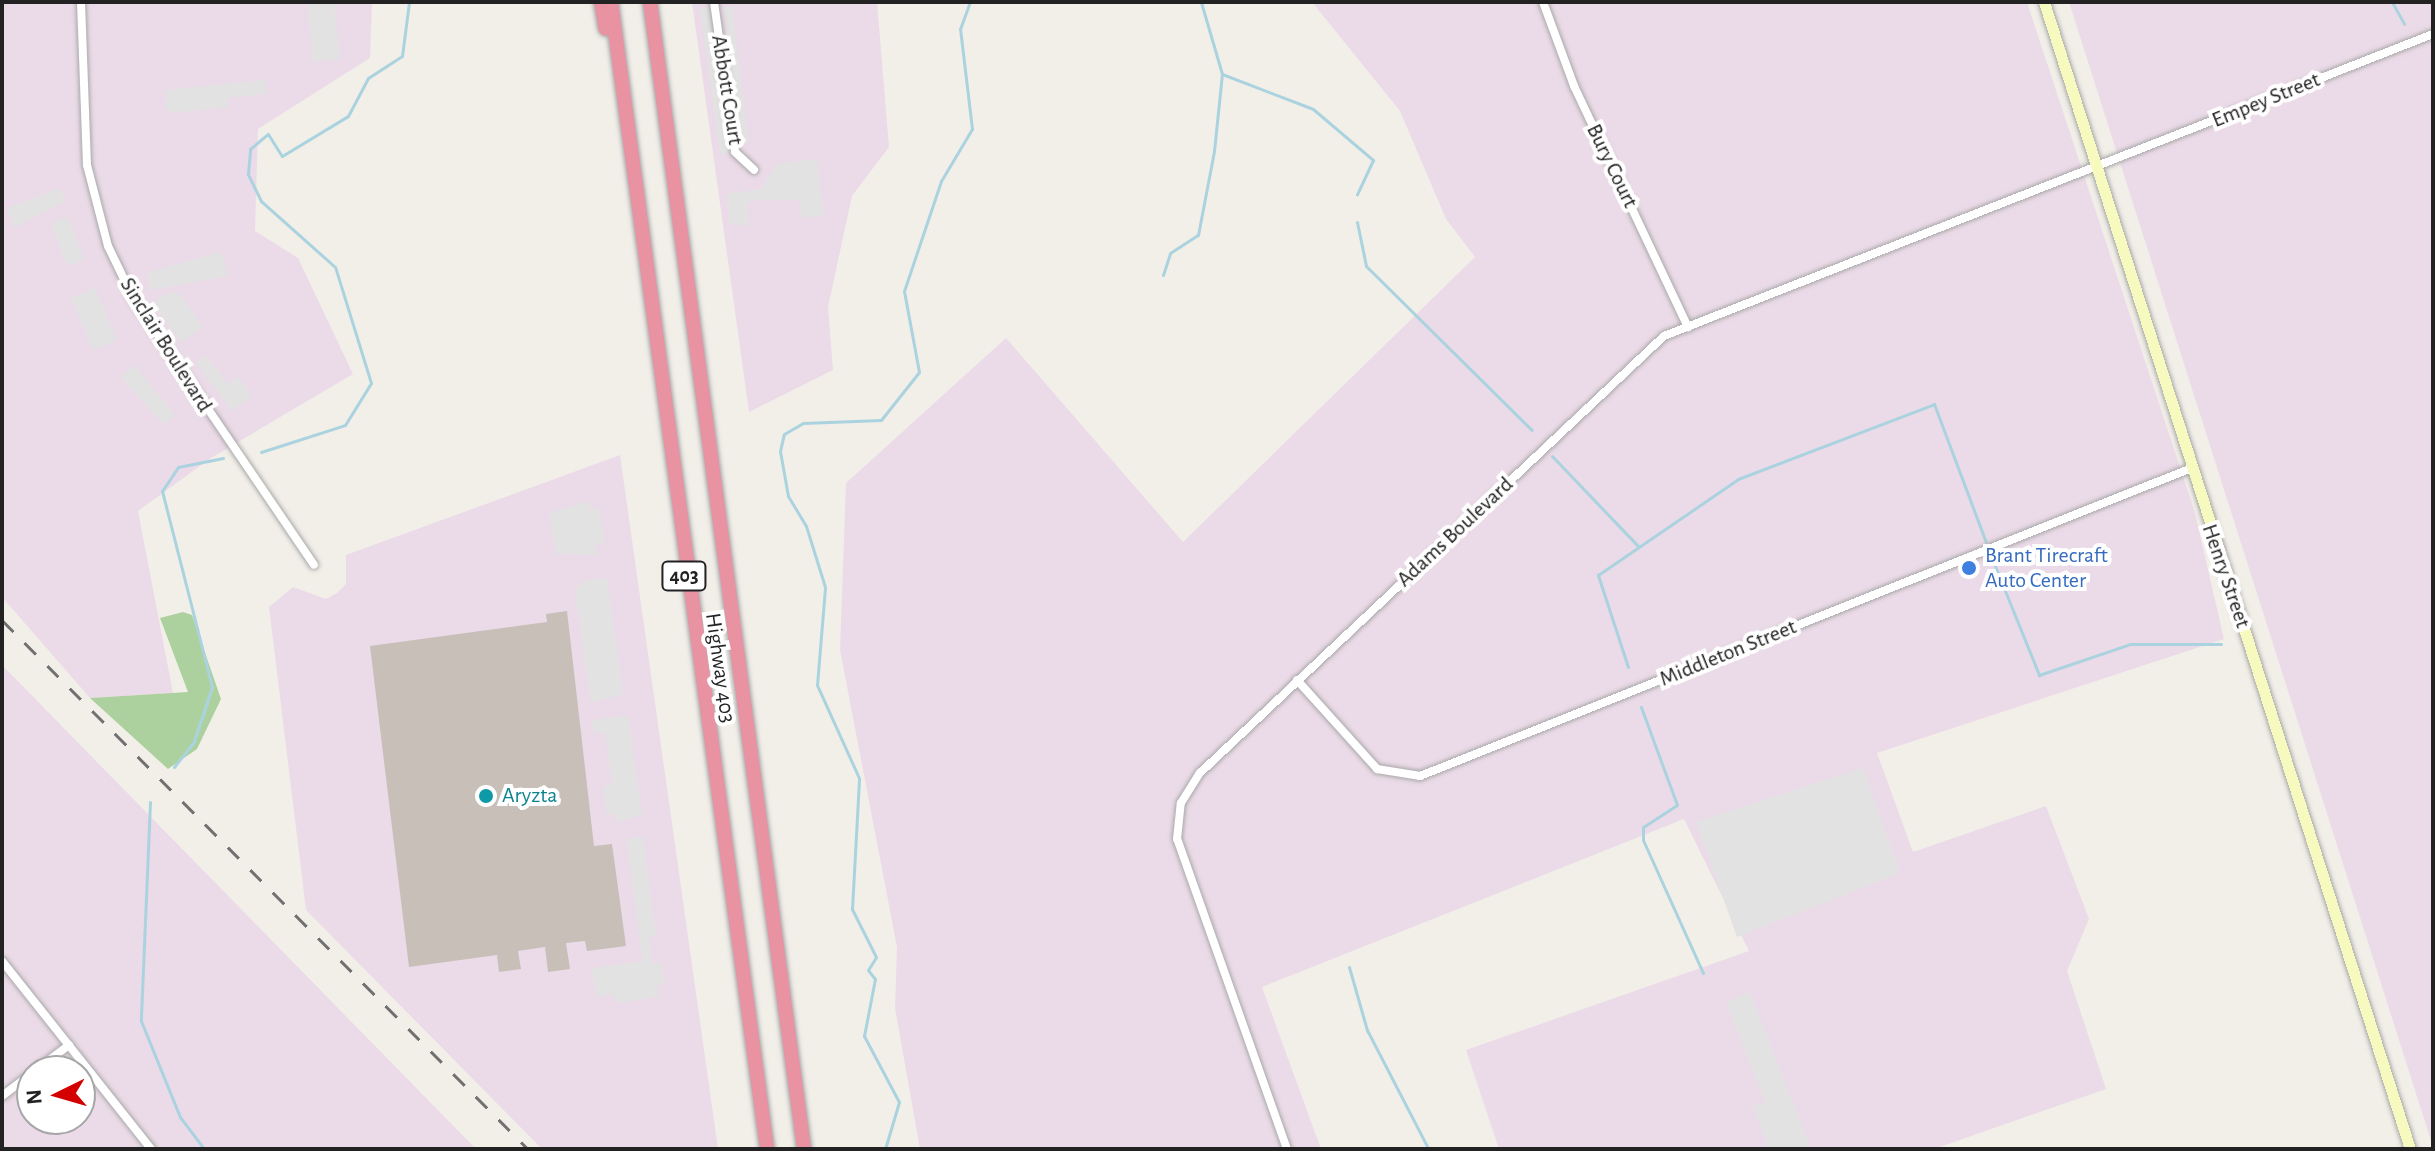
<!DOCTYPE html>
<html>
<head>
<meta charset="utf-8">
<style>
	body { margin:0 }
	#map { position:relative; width:2435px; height:1151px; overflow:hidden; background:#f2efe9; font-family:"Alegreya Sans",sans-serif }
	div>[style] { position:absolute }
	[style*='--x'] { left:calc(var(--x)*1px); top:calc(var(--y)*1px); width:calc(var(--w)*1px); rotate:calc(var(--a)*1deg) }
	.industrial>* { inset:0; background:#ebdbe8 }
	.forest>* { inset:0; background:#add19e }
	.parking>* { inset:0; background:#e2e2e2 }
	.stream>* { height:3px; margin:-1.5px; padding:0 1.5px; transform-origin:1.5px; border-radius:1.5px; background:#aad3df }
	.building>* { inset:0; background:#c7bfb8 }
	.roads { filter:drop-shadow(0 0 2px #a9a9a9) drop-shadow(0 0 2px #a9a9a9) }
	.minor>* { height:8px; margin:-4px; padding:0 4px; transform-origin:4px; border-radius:4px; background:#fff }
	.secondary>* { height:11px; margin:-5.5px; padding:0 5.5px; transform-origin:5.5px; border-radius:5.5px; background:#f7fabf }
	.motorway>* { height:14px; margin:-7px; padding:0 7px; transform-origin:7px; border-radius:7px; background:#e892a2 }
	.rail>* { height:3px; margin-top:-1.5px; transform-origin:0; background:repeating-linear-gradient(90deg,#707070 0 16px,transparent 0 32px) }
	.dots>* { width:22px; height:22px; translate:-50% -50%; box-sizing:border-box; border:4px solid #fff; border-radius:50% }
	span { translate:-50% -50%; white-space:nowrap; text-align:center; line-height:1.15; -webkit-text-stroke:8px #fff; paint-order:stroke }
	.shield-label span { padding:2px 6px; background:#fff; border:2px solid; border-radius:6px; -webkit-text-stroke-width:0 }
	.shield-label { font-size:20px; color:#222; font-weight:700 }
	.street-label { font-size:22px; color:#222 }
	.shop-label { font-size:22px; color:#366cbe }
	.left { translate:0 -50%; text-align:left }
	.culture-label { font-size:22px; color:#0d838f }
	.frame { position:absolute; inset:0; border:4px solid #222; pointer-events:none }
	.north { position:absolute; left:16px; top:1055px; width:80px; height:80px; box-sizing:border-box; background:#fff; border:2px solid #a7a7a7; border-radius:50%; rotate:265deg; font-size:22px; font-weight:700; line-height:32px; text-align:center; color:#222 }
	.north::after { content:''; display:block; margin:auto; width:28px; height:36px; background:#d40000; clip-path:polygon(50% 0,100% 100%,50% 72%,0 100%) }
</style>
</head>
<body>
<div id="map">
	<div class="industrial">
		<i style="clip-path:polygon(2px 2px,372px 2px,370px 58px,258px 129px,255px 231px,298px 258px,353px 374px,211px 458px,138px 511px,173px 693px,90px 698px,2px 597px)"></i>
		<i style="clip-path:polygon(692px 2px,877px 2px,889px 147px,852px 196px,828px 307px,833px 370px,749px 412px)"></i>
		<i style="clip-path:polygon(1312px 2px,2027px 2px,2195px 513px,2224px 639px,1877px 753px,1913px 852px,2046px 806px,2089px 919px,2067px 971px,2106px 1089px,1934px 1149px,1499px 1149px,1466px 1050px,1749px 951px,1684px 819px,1262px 987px,1321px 1149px,920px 1149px,895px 1008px,897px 947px,840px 650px,846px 483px,1006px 338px,1183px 542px,1475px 257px,1446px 219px,1400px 111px)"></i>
		<i style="clip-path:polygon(2069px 2px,2433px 2px,2433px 1147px)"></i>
		<i style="clip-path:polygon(620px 455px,718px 1149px,542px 1149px,306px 910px,269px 607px,293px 587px,326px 599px,337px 593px,346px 584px,346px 555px)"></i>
		<i style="clip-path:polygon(evenodd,2px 665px,476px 1149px,2px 1149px,2px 665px,32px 1071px,80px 1071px,80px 1119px,32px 1119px,32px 1071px)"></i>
	</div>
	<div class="forest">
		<i style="clip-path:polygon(183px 612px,192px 615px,221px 699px,197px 749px,168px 769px,90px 698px,188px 692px,160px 618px)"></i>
	</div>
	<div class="parking">
		<i style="clip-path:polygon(307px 2px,334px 2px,340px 59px,313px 62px)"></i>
		<i style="clip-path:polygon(732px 6px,749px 142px,740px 143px,724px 7px)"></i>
		<i style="clip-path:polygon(709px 7px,729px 153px,720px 154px,700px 8px)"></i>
		<i style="clip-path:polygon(265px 80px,267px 94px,228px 98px,228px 107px,171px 113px,165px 107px,166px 90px)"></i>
		<i style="clip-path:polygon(817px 159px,824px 215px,802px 218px,799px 200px,753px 200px,747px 204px,749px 226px,730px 224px,726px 194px,762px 189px,776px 164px)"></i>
		<i style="clip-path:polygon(60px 188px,65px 201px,14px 228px,7px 208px)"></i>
		<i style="clip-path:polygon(68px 217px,84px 260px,67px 266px,51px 223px)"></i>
		<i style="clip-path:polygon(221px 252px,228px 276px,151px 290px,146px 273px)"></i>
		<i style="clip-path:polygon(95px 288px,117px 340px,93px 350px,71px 298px)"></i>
		<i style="clip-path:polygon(167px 293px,179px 293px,203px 327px,181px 343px,153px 303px)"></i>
		<i style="clip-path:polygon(206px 355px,228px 384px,238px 377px,252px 396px,232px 411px,196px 363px)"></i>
		<i style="clip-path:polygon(135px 365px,175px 416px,164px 424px,120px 377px)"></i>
		<i style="clip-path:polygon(589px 501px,591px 509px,599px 508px,605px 543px,595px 545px,597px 555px,556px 554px,549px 513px)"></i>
		<i style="clip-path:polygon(607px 578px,623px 694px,591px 703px,575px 591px,582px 581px)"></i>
		<i style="clip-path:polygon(628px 715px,642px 814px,616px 823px,615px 814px,607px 815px,603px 787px,612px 785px,605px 732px,594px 733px,592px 720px)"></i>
		<i style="clip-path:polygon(1863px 768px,1900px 873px,1737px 937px,1696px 822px)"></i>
		<i style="clip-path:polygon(643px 837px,656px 936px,649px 937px,652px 963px,661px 962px,664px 984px,657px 985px,659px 997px,615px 1003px,613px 994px,596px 996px,592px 968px,643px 961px,626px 839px)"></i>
		<i style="clip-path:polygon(1750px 992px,1811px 1149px,1769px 1149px,1753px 1107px,1765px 1102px,1726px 1002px)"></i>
	</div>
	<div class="stream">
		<i style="--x:2392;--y:2;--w:25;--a:61"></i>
		<i style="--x:1222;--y:74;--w:97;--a:21"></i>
		<i style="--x:1313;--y:109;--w:79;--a:40.4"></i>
		<i style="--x:1373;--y:160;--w:38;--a:115"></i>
		<i style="--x:1357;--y:222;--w:45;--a:78.4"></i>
		<i style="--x:1366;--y:266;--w:233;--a:44.7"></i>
		<i style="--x:1163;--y:275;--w:23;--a:-72"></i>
		<i style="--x:1170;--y:253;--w:33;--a:-33"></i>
		<i style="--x:1198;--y:235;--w:86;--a:-79.2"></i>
		<i style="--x:1214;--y:151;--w:77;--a:-84.1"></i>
		<i style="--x:1222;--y:74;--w:75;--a:-106.3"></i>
		<i style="--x:261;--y:452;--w:88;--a:-17.8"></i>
		<i style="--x:345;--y:425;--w:49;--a:-58.2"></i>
		<i style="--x:371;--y:383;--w:121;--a:-107.2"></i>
		<i style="--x:335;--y:267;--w:99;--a:-138.3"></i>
		<i style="--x:261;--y:201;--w:30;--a:-116"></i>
		<i style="--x:248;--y:174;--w:25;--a:-85"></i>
		<i style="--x:250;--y:149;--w:23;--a:-40"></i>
		<i style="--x:268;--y:134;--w:26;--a:58"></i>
		<i style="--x:282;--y:156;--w:77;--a:-31.2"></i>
		<i style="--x:348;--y:116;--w:43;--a:-62.2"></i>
		<i style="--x:368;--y:78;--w:40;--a:-32.9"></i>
		<i style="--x:402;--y:56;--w:54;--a:-82.6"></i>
		<i style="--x:1552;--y:456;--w:124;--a:46.3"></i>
		<i style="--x:1995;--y:566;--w:118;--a:68"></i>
		<i style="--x:2039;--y:675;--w:96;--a:-18.8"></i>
		<i style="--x:2130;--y:644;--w:91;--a:0"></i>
		<i style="--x:1628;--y:667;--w:97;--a:-108.1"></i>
		<i style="--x:1598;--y:575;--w:170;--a:-34.4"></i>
		<i style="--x:1738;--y:479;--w:210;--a:-20.9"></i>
		<i style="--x:1934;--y:404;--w:147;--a:69.4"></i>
		<i style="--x:1641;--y:707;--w:104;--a:69.8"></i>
		<i style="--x:1677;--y:805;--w:40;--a:147.1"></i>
		<i style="--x:1643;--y:827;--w:13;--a:90"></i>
		<i style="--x:1643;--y:840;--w:146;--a:65.7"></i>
		<i style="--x:174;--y:767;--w:33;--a:-52"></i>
		<i style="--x:194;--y:741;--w:57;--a:-71.6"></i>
		<i style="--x:212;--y:687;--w:202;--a:-104.3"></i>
		<i style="--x:162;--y:491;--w:29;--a:-56"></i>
		<i style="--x:178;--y:467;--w:46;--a:-11.3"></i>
		<i style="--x:150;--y:802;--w:219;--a:92.4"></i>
		<i style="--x:141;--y:1021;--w:104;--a:67.9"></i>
		<i style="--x:180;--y:1117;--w:40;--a:53"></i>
		<i style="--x:1349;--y:967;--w:66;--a:74.1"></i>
		<i style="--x:1367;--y:1030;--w:133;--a:62.7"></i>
		<i style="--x:885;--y:1149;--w:49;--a:-73.4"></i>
		<i style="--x:899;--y:1102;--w:75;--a:-117.9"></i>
		<i style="--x:864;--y:1036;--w:58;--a:-79.1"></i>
		<i style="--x:875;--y:979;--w:11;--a:-128"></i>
		<i style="--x:868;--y:970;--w:15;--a:-58"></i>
		<i style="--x:876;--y:957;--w:54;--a:-116.6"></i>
		<i style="--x:852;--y:909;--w:131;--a:-86.9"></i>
		<i style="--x:859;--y:778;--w:102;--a:-114.3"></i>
		<i style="--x:817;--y:685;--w:98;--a:-85.3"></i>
		<i style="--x:825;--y:587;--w:64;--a:-107.3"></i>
		<i style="--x:806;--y:526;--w:35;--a:-121"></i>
		<i style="--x:788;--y:496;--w:46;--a:-100.1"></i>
		<i style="--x:780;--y:451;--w:17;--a:-77"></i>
		<i style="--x:784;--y:434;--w:22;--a:-30"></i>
		<i style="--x:803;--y:423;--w:78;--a:-2.2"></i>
		<i style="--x:881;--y:420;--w:61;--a:-51.6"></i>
		<i style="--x:919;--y:372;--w:82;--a:-100.5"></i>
		<i style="--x:904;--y:291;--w:116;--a:-71.4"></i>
		<i style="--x:941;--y:181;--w:61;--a:-59.2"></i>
		<i style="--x:972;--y:129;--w:101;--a:-96.8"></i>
		<i style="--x:960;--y:29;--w:29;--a:-70"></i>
	</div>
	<div class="building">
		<i style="clip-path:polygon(567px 611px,594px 846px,612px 844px,626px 946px,587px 951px,585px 941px,566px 943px,570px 969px,548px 972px,545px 947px,518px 951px,521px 969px,499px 972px,497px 955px,409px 967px,370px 646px,547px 622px,546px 614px)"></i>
	</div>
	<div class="roads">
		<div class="minor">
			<i style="--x:81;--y:2;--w:163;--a:87.9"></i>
			<i style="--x:87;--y:165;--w:84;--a:75.5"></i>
			<i style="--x:108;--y:246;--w:60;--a:64.3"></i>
			<i style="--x:134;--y:300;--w:320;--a:55.8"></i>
			<i style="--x:714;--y:2;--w:151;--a:82"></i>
			<i style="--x:735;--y:152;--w:26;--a:43"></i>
			<i style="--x:1543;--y:2;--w:90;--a:69.7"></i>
			<i style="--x:1574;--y:86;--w:267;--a:64.7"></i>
			<i style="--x:1297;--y:680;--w:120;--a:48"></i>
			<i style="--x:1377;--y:769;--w:44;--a:9.2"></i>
			<i style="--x:1420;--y:776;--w:828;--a:-21.76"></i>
			<i style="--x:2;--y:961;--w:240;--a:51.6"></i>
			<i style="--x:35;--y:1071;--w:43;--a:-37.4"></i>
			<i style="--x:2;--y:1096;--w:38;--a:-37"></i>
			<i style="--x:1287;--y:1149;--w:329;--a:-109.5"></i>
			<i style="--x:1177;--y:839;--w:36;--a:-84"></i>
			<i style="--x:1181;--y:803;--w:36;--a:-58"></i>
			<i style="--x:1200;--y:773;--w:637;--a:-43.28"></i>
			<i style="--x:1664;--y:336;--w:826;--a:-21.44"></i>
		</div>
		<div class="secondary">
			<i style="--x:2044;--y:2;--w:1204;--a:72.3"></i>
		</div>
		<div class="motorway">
			<i style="--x:601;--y:2;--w:27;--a:80"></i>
			<i style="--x:611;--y:2;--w:1158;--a:82.25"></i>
			<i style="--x:650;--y:2;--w:1157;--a:82.35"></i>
		</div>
	</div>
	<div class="rail">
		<i style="--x:2;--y:620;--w:746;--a:45.16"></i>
	</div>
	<div class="dots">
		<i style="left:1969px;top:568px;background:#3f7fe0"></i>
		<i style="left:486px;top:796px;background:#0f9aa8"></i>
	</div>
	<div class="shield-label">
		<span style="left:684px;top:576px">403</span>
	</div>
	<div class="street-label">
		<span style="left:727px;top:90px;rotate:81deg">Abbott Court</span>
		<span style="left:2266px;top:100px;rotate:-22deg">Empey Street</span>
		<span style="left:1612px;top:166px;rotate:64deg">Bury Court</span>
		<span style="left:166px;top:345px;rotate:58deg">Sinclair Boulevard</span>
		<span style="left:1455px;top:532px;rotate:-43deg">Adams Boulevard</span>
		<span style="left:2226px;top:576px;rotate:71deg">Henry Street</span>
		<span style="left:1728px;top:653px;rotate:-22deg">Middleton Street</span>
		<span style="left:720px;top:668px;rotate:82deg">Highway 403</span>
	</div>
	<div class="shop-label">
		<span class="left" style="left:1985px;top:568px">Brant Tirecraft<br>Auto Center</span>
	</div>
	<div class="culture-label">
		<span class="left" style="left:502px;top:796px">Aryzta</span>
	</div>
	<div class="frame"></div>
	<div class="north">N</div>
</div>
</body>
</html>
